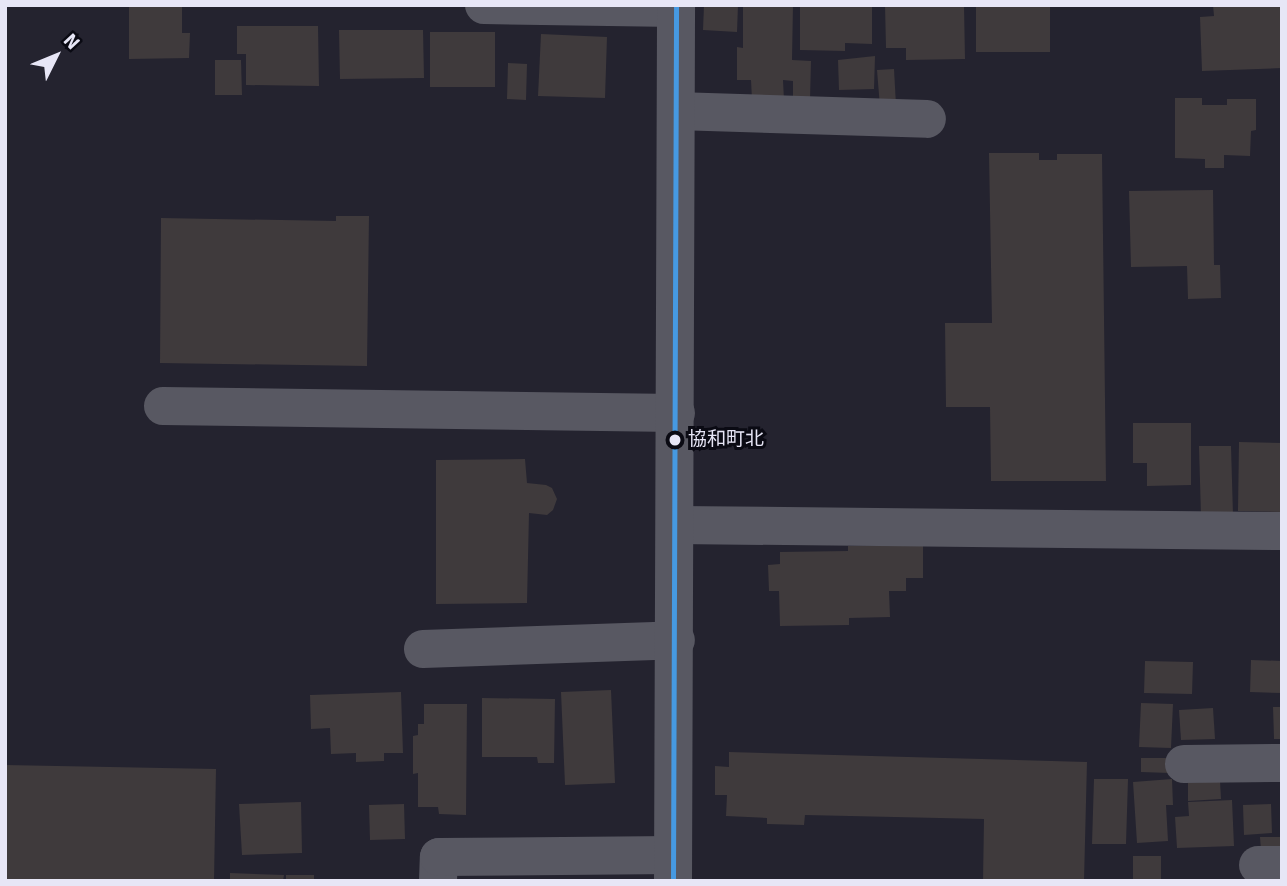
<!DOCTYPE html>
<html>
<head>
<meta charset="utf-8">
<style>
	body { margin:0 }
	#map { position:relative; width:1287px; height:886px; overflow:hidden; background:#24232f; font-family:Signika,"Noto Sans JP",sans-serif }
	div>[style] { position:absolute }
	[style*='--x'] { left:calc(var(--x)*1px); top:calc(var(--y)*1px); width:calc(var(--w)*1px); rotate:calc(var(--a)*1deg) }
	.building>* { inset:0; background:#3f3a3c }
	.street>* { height:38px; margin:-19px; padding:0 19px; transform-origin:19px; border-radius:19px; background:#585862 }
	.secondary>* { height:38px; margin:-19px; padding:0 19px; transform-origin:19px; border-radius:19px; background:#585862 }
	.bus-1>* { height:5px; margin:-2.5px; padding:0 2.5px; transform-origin:2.5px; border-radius:2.5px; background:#4699e1 }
	.dots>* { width:19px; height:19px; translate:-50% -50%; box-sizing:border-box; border:4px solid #0a0a13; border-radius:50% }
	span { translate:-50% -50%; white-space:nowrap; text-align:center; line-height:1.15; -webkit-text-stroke:6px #0a0a13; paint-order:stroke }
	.bus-label { font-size:19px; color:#e7e6f6 }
	.left { translate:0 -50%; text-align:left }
	.frame { position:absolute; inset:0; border:7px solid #e7e6f6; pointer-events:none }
	.north { position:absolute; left:21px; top:21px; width:70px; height:70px; -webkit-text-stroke:5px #0a0a13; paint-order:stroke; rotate:47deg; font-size:19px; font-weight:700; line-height:28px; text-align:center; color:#e7e6f6 }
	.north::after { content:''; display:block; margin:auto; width:24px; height:32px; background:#e7e6f6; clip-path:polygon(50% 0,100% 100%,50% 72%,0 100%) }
</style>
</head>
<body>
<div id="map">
	<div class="building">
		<i style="clip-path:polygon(129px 5px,182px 5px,182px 33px,190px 33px,189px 58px,129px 59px)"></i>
		<i style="clip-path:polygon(704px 5px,738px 5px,737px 32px,703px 30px)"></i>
		<i style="clip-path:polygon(743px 5px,793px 5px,792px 60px,811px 61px,810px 100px,793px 100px,793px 81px,783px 80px,784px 100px,752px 100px,751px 80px,737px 80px,737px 47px,743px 48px)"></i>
		<i style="clip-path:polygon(800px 5px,872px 5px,872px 44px,845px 43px,845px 51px,800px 50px)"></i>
		<i style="clip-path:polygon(885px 5px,964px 5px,965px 59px,906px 60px,906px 48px,886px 48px)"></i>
		<i style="clip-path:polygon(1050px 5px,1050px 52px,976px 52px,976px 6px)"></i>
		<i style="clip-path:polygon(1213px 5px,1282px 5px,1282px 68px,1202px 71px,1200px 17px,1214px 16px)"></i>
		<i style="clip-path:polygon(237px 26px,318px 26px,319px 86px,246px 85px,246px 54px,237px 54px)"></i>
		<i style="clip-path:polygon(339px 30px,423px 30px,424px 78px,340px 79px)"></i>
		<i style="clip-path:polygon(430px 32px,495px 32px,495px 87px,430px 87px)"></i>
		<i style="clip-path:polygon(541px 34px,607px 37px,605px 98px,538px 96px)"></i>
		<i style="clip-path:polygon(875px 56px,874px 89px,839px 90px,838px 60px)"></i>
		<i style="clip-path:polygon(215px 60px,241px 60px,242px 95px,215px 95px)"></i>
		<i style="clip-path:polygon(508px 63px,527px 64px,526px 100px,507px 99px)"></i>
		<i style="clip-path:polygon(894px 69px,896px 105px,880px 107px,877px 70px)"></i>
		<i style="clip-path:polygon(1175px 98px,1202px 98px,1202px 105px,1227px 105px,1227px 99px,1256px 99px,1256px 130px,1251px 131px,1250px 156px,1224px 155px,1224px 168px,1205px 168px,1205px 159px,1175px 158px)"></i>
		<i style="clip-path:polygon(989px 153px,1039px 153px,1039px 160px,1057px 160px,1057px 154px,1102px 154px,1106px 481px,991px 481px,990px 407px,946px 407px,945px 323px,992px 323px)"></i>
		<i style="clip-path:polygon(1213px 190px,1214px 265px,1220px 265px,1221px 298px,1188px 299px,1187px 266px,1131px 267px,1129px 191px)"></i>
		<i style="clip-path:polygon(336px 216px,369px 216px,367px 366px,160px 363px,161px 218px,336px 221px)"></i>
		<i style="clip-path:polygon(1133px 423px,1191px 423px,1191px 485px,1147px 486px,1147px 463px,1133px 463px)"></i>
		<i style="clip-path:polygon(1239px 442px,1282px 443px,1282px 512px,1238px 511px)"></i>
		<i style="clip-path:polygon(1199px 446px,1231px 446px,1233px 515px,1201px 516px)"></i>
		<i style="clip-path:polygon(525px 459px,527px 483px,546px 485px,552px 488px,557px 499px,553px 510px,547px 515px,529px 513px,527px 603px,436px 604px,436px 460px)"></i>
		<i style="clip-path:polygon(923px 545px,923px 578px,906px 578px,906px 591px,889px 591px,890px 617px,849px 618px,849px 625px,780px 626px,779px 591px,769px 591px,768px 565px,780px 564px,780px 552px,848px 551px,848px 546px)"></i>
		<i style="clip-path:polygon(1251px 660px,1282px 661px,1282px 693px,1250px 692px)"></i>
		<i style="clip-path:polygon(1145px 661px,1193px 662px,1192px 694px,1144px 693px)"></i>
		<i style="clip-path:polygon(611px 690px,615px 783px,565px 785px,561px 692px)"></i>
		<i style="clip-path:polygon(401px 692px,403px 753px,384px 753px,384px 761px,356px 762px,356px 753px,331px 754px,330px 728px,311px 729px,310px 695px)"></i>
		<i style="clip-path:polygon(482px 698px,555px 699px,554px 763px,538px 763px,537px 757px,482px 757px)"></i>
		<i style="clip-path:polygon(1141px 703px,1173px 704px,1171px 748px,1139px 747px)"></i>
		<i style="clip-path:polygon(424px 704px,467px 704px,466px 815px,439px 814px,438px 807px,418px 807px,418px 773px,413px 774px,413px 736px,418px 735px,418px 724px,424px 724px)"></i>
		<i style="clip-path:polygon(1273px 707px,1282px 707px,1282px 739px,1274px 739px)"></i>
		<i style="clip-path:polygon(1213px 708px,1215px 739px,1181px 740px,1179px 710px)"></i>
		<i style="clip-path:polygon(729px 752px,1087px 762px,1084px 881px,983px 881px,984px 819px,805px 815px,804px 825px,767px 824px,767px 818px,726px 816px,727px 795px,715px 795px,715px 766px,729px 767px)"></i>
		<i style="clip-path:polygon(1141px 758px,1170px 758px,1170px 773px,1141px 772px)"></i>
		<i style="clip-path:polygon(5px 765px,216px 769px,214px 881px,5px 881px)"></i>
		<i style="clip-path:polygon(1094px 779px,1128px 779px,1126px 844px,1092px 844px)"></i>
		<i style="clip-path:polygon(1172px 779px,1173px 805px,1166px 805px,1168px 841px,1137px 843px,1133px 782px)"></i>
		<i style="clip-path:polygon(1220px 781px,1221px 799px,1188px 801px,1188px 783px)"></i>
		<i style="clip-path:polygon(1232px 800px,1234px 846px,1177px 848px,1175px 817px,1189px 816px,1188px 802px)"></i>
		<i style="clip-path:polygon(301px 802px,302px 853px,242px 855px,239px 804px)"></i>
		<i style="clip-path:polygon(404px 804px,405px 839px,370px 840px,369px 805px)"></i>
		<i style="clip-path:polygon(1271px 804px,1272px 833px,1244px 835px,1243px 805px)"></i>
		<i style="clip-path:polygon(1260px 837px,1282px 837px,1282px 849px,1261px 850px)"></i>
		<i style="clip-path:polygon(1133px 856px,1161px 856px,1161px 881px,1133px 881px)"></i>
		<i style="clip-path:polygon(230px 873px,284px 875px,283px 881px,230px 881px)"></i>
		<i style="clip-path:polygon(286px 875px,314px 875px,314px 881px,286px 881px)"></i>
	</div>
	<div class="street">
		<i style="--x:484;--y:5;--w:192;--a:0.9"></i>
		<i style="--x:676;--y:111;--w:251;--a:1.8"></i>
		<i style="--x:163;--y:406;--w:513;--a:0.78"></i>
		<i style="--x:676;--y:525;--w:606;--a:0.57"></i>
		<i style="--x:423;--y:649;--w:253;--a:-2"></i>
		<i style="--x:1184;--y:764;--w:98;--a:-0.6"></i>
		<i style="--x:1258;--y:865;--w:24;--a:0"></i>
		<i style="--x:438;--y:881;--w:24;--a:-88"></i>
		<i style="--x:439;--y:857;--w:234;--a:-0.5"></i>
	</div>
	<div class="secondary">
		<i style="--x:673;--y:881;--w:876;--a:-89.8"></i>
	</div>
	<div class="bus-1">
		<i style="--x:673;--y:881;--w:876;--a:-89.8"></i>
	</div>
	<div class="dots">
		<i style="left:675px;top:440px;background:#e7e6f6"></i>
	</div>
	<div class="bus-label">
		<span class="left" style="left:688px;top:440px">協和町北</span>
	</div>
	<div class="frame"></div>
	<div class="north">N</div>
</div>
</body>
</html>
